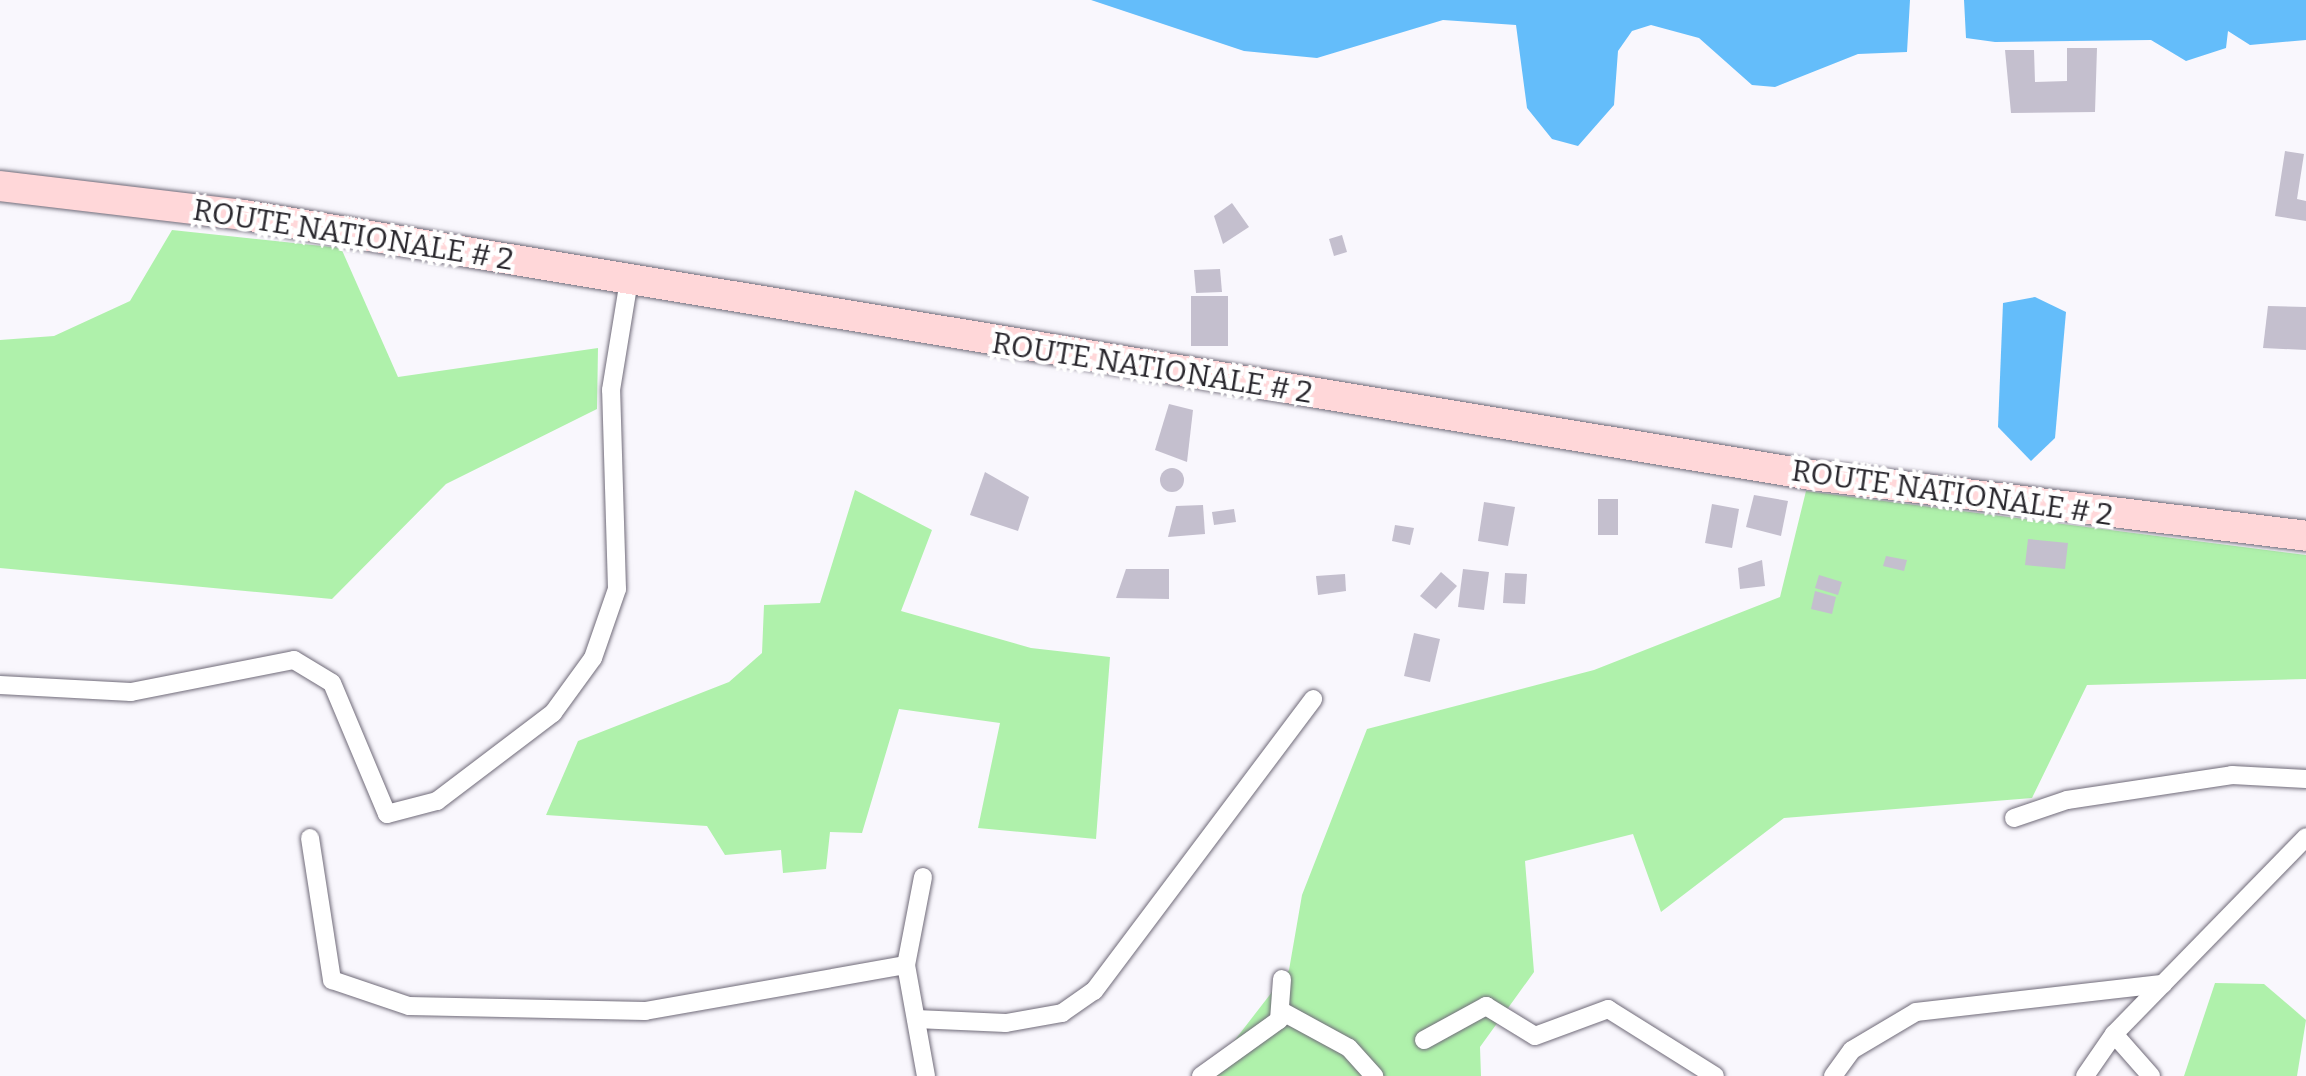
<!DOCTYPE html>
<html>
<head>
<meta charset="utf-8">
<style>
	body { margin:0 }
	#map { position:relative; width:2306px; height:1076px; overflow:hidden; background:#f9f7fd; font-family:Bitter,serif }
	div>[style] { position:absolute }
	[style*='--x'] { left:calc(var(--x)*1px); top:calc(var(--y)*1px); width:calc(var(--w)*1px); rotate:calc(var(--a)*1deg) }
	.green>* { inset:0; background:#aff1ab }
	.water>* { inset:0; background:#64bdfa }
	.building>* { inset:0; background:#c4bfce }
	.round { border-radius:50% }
	.roads { filter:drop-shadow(0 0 2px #706b79) drop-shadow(0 0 2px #706b79) }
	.minor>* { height:18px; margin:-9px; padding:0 9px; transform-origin:9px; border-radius:9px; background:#fff }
	.primary>* { height:30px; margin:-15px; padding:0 15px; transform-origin:15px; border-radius:15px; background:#ffd7d9 }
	span { translate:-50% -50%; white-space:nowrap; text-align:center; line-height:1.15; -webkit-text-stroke:8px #fff; paint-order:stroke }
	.street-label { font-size:30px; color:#28262c }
</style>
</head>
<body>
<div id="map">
	<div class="green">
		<i style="clip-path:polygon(172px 230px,341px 248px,398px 377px,598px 348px,597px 409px,446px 484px,332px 599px,0 568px,0 340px,54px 336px,130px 301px)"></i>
		<i style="clip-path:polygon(855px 490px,932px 530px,901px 611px,1031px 648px,1110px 657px,1096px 839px,978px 828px,1000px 723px,899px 709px,862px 833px,830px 832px,826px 869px,783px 873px,781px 850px,725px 855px,707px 826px,546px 815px,578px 741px,729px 682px,762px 653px,764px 605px,820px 603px)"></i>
		<i style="clip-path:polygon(1806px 491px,2306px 555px,2306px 679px,2087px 685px,2032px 798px,1784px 818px,1661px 912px,1633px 834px,1525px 861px,1534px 972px,1480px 1047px,1481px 1076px,1207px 1076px,1289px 970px,1302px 895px,1367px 729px,1594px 670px,1780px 597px)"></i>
		<i style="clip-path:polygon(2215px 983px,2264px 984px,2306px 1020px,2297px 1076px,2184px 1076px)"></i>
	</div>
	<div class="water">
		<i style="clip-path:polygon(1091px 0,1910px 0,1907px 52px,1858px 54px,1775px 87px,1752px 85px,1699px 38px,1651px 25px,1632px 31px,1618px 51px,1614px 105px,1578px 146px,1552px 139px,1527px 108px,1516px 25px,1443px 20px,1317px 58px,1244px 51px)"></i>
		<i style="clip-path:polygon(1964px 0,2306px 0,2306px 40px,2250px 45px,2228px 31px,2226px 48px,2186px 61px,2151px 40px,1995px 42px,1966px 38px)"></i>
		<i style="clip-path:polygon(2035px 297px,2066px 312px,2055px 438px,2031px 461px,1998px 427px,2003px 303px)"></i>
	</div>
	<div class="building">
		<i style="clip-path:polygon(2067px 48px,2097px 48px,2095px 112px,2011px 113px,2005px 50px,2034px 50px,2035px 82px,2067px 81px)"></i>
		<i style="clip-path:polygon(2285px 151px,2304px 154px,2297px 199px,2306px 201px,2306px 221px,2275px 216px)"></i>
		<i style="clip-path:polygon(1232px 203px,1249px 227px,1223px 244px,1214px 216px)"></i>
		<i style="clip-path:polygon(1342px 235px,1347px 252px,1334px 256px,1329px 239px)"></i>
		<i style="clip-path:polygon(1220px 269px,1222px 292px,1196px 293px,1194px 270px)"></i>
		<i style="clip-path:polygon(1191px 296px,1228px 296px,1228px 346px,1191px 346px)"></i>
		<i style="clip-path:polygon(2268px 306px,2306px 307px,2306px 350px,2263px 348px)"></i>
		<i style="clip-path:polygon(1169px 404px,1193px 410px,1187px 462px,1155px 450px)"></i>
		<i class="round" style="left:1160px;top:468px;width:24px;height:24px"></i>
		<i style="clip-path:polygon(985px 472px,1029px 497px,1018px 531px,970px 515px)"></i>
		<i style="clip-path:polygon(1754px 495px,1788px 501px,1781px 536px,1746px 527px)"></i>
		<i style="clip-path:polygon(1598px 499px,1618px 499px,1618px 535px,1598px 535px)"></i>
		<i style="clip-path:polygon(1484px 502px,1515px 507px,1508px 546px,1478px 541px)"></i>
		<i style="clip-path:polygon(1712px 504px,1739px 509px,1732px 548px,1705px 543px)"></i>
		<i style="clip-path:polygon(1203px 505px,1205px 534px,1168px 537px,1176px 506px)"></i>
		<i style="clip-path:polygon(1234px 509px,1236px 522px,1214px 525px,1212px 512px)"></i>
		<i style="clip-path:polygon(1395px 525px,1414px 528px,1410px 545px,1392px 541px)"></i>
		<i style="clip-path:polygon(2028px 539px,2068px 543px,2065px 569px,2025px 565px)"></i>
		<i style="clip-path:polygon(1886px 556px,1907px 560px,1904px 571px,1883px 566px)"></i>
		<i style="clip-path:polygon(1762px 560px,1765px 586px,1740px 589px,1738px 568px)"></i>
		<i style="clip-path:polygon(1126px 569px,1169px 569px,1169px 599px,1116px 598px)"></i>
		<i style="clip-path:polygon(1463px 569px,1489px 572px,1484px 610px,1458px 607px)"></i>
		<i style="clip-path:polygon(1441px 572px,1457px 586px,1436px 609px,1420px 596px)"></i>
		<i style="clip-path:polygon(1505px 573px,1527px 574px,1525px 604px,1503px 603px)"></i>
		<i style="clip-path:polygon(1345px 574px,1346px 591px,1318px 595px,1316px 576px)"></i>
		<i style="clip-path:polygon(1819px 575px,1842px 582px,1838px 595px,1815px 588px)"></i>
		<i style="clip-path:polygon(1815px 591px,1836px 597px,1832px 614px,1811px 609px)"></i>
		<i style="clip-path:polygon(1414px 633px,1440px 639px,1430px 682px,1404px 676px)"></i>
	</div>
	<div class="roads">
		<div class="minor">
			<i style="--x:0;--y:685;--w:131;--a:3.1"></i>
			<i style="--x:131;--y:692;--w:166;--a:-11.1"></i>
			<i style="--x:294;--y:660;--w:44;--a:31.2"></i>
			<i style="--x:332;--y:683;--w:142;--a:67.2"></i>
			<i style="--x:387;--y:814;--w:52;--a:-14.6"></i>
			<i style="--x:437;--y:801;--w:146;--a:-37.2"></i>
			<i style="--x:553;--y:713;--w:68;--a:-54"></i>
			<i style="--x:593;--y:658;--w:73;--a:-70.8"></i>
			<i style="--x:617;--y:589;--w:199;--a:-91.7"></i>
			<i style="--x:611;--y:390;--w:111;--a:-80.7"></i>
			<i style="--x:2014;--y:818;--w:56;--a:-18.8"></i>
			<i style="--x:2067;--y:800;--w:167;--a:-8.6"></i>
			<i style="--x:2232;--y:775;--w:74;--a:3.1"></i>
			<i style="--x:310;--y:838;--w:144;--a:81.2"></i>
			<i style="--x:332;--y:980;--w:81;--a:18.7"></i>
			<i style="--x:409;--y:1006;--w:236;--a:1.2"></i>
			<i style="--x:645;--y:1011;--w:265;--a:-10"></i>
			<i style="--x:923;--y:877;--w:90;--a:100.9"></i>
			<i style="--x:906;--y:965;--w:113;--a:79.8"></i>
			<i style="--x:1283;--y:1012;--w:75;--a:28.6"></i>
			<i style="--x:1349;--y:1048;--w:38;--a:48"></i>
			<i style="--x:916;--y:1019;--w:90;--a:2.5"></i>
			<i style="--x:1006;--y:1023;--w:57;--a:-10.1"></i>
			<i style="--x:1062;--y:1013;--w:39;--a:-35"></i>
			<i style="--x:1094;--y:991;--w:365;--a:-53.1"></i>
			<i style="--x:1424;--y:1040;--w:71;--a:-28.7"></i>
			<i style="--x:1486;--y:1006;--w:57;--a:31.5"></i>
			<i style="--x:1535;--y:1036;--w:78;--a:-20.3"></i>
			<i style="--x:1608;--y:1009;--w:126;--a:32.1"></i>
			<i style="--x:1201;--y:1076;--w:96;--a:-35.7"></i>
			<i style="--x:1279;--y:1020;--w:41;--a:-85.8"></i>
			<i style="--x:1833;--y:1076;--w:32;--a:-54"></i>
			<i style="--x:1852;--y:1050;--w:74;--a:-30.7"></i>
			<i style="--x:1916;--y:1012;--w:249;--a:-6.5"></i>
			<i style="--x:2085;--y:1076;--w:51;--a:-55.4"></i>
			<i style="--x:2151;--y:1076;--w:56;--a:-131.4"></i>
			<i style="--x:2114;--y:1034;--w:275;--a:-45.7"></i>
		</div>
		<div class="primary">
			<i style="--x:0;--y:186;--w:246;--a:6.8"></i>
			<i style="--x:244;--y:215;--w:1588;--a:9.42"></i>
			<i style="--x:1811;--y:475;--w:499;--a:7"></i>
		</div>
	</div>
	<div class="street-label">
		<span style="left:353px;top:235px;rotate:9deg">ROUTE NATIONALE # 2</span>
		<span style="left:1152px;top:368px;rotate:9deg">ROUTE NATIONALE # 2</span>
		<span style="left:1952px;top:493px;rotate:8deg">ROUTE NATIONALE # 2</span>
	</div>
</div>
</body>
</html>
